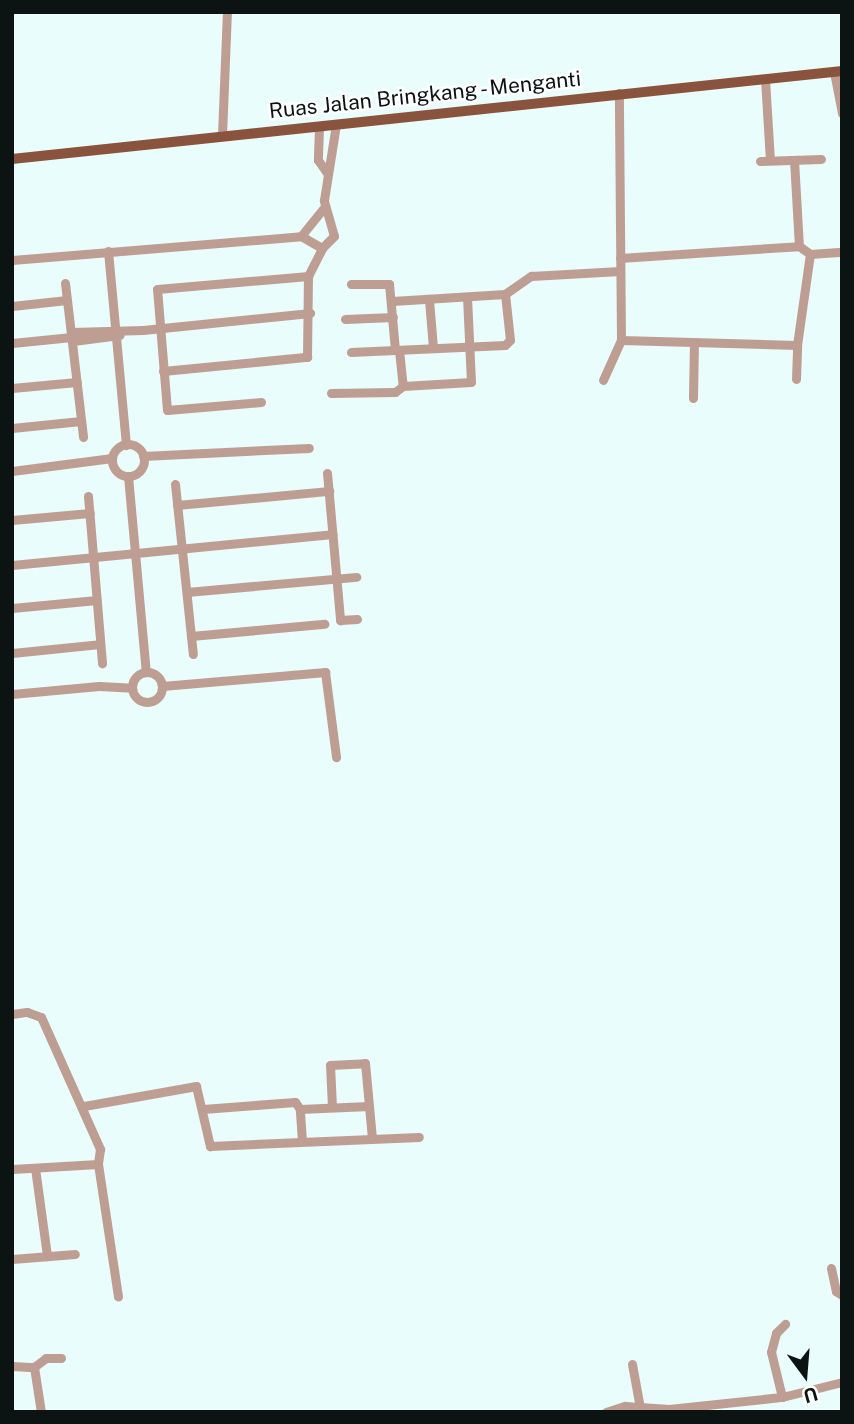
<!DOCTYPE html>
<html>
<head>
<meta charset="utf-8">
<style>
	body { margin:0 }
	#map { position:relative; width:854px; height:1424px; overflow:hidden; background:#e9fdfc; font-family:"Public Sans",sans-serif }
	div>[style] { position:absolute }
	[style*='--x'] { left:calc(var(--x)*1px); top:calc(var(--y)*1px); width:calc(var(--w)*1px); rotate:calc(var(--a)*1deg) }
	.minor>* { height:9px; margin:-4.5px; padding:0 4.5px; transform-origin:4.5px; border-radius:4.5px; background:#be9e92 }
	.minor>.ring { margin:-4.5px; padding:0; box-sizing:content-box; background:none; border:9px solid #be9e92; border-radius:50% }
	.major>* { height:10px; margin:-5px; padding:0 5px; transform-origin:5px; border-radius:5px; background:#8a533d }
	span { translate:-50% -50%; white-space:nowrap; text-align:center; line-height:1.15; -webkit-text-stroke:5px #fff; paint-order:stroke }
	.street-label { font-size:21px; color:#0c1313 }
	.frame { position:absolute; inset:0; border:14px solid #0c1313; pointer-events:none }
	.north { position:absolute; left:770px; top:1340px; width:70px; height:70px; -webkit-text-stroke:5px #fff; paint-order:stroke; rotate:164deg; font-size:19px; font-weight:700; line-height:28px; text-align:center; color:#0c1313 }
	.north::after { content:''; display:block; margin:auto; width:24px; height:32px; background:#0c1313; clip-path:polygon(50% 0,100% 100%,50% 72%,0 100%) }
</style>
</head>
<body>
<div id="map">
	<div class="minor">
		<i style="--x:834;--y:72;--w:42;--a:79"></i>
		<i style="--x:765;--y:79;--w:81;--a:86.5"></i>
		<i style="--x:319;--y:127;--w:33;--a:92"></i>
		<i style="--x:318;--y:160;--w:16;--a:55"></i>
		<i style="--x:222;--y:135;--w:123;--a:-87.7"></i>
		<i style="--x:794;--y:160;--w:86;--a:86.7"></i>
		<i style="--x:760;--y:161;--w:61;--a:-1.9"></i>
		<i style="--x:301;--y:236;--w:24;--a:30"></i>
		<i style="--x:322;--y:248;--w:17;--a:-45"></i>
		<i style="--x:334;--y:236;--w:37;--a:-106"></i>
		<i style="--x:324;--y:200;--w:77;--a:-81"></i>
		<i style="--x:108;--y:251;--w:195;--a:84.7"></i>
		<i style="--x:810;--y:254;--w:32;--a:-4"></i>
		<i style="--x:620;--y:258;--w:179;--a:-3.8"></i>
		<i style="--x:799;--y:246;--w:14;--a:36"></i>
		<i style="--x:12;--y:260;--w:290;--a:-4.7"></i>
		<i style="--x:301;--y:236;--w:36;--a:-51"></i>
		<i style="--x:65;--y:283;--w:155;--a:83.3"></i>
		<i style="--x:351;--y:284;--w:38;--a:0"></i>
		<i style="--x:389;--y:284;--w:66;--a:84.8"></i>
		<i style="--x:505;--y:294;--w:32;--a:-35"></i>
		<i style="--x:531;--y:276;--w:89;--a:-3.2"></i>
		<i style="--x:429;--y:300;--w:48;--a:85.2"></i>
		<i style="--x:12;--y:306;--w:55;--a:-6.2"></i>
		<i style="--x:345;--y:319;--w:48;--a:-2.4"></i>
		<i style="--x:71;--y:332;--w:72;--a:-1.6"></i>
		<i style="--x:143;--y:330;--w:168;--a:-5.8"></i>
		<i style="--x:621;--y:340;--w:176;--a:1.6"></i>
		<i style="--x:797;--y:345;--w:92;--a:-81.9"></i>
		<i style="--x:73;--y:341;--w:47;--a:-7.3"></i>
		<i style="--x:12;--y:343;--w:60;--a:-5.7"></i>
		<i style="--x:399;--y:350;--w:36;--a:84"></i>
		<i style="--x:403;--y:386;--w:68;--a:-3.4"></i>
		<i style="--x:471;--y:382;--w:85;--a:-92.7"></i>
		<i style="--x:351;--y:352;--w:154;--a:-2.6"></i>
		<i style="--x:505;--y:345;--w:7;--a:-45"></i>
		<i style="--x:510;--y:340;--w:46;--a:-96.2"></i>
		<i style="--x:505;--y:294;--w:113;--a:176.5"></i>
		<i style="--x:163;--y:371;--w:145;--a:-5.6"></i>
		<i style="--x:307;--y:357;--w:81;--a:-89.3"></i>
		<i style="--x:796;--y:379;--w:34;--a:-88"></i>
		<i style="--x:603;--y:380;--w:44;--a:-65.8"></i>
		<i style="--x:621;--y:340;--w:247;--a:-90.5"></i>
		<i style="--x:12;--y:388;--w:65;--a:-5.3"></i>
		<i style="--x:331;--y:393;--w:64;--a:-0.9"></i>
		<i style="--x:395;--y:392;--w:10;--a:-37"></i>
		<i style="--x:693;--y:398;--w:55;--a:-89"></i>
		<i style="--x:261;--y:402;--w:94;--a:175.1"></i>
		<i style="--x:167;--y:410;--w:121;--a:-94.7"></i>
		<i style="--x:157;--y:289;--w:152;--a:-4.9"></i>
		<i style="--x:308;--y:276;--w:31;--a:-63"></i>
		<i style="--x:12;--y:428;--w:69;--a:-5.8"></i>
		<i class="ring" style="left:112px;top:444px;width:23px;height:23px"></i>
		<i style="--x:143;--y:456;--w:166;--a:-2.8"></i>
		<i style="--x:12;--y:471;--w:101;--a:-7.4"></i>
		<i style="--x:327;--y:473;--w:148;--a:84.9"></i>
		<i style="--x:340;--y:620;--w:17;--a:-3"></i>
		<i style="--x:128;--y:476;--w:197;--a:84.8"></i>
		<i style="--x:175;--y:484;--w:171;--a:84"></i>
		<i style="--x:88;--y:496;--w:168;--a:85.2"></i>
		<i style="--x:177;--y:505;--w:153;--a:-5.3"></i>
		<i style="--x:12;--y:520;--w:78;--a:-5.1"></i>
		<i style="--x:12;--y:565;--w:322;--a:-5.5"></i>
		<i style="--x:187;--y:592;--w:170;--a:-5.1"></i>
		<i style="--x:12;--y:608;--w:85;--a:-5.4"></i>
		<i style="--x:191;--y:636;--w:134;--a:-5.2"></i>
		<i style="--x:12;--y:653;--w:88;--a:-5.8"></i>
		<i class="ring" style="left:132px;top:672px;width:21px;height:21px"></i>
		<i style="--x:162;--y:686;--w:164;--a:-4.9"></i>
		<i style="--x:325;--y:672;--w:86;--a:82.6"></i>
		<i style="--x:12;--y:694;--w:87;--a:-5.3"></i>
		<i style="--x:99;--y:686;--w:33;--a:3"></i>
		<i style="--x:12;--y:1014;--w:15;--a:-8"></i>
		<i style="--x:27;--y:1012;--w:15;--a:20"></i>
		<i style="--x:41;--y:1017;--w:145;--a:65.9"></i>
		<i style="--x:100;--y:1149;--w:15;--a:98"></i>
		<i style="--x:98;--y:1164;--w:134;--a:81.4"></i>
		<i style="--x:84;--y:1106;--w:114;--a:-10.1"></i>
		<i style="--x:196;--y:1086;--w:62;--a:76.9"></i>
		<i style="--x:210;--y:1146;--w:209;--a:-2.5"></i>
		<i style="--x:332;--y:1107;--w:42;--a:-92.7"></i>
		<i style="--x:330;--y:1065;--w:35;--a:-3"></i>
		<i style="--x:365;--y:1063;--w:76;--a:84.7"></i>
		<i style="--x:203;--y:1109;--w:92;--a:-4.4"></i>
		<i style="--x:295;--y:1102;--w:9;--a:54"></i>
		<i style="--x:302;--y:1141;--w:32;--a:-94"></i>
		<i style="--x:300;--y:1109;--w:69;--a:-2.5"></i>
		<i style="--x:35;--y:1168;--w:89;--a:82.2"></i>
		<i style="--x:12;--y:1169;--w:86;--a:-3.3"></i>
		<i style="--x:12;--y:1259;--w:63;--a:-4.5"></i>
		<i style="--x:831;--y:1268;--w:24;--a:78"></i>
		<i style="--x:836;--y:1291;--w:7;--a:34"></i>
		<i style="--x:632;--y:1364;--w:45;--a:79.7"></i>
		<i style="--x:12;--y:1366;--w:22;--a:3"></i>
		<i style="--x:34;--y:1367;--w:15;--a:-37"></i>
		<i style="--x:46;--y:1358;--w:15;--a:0"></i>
		<i style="--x:34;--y:1367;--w:46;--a:81.2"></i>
		<i style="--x:782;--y:1397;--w:46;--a:-103.7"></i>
		<i style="--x:771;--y:1352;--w:20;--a:-75"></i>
		<i style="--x:776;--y:1333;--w:13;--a:-45"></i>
		<i style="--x:606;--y:1412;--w:20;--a:-18"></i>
		<i style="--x:625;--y:1406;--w:44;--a:3.9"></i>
		<i style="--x:669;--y:1409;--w:114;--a:-6.1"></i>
		<i style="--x:782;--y:1397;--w:62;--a:-14"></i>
	</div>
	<div class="major">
		<i style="--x:12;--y:159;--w:835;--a:-6.05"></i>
	</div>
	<div class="street-label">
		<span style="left:425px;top:95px;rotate:-6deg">Ruas Jalan Bringkang - Menganti</span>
	</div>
	<div class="frame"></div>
	<div class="north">U</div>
</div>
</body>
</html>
